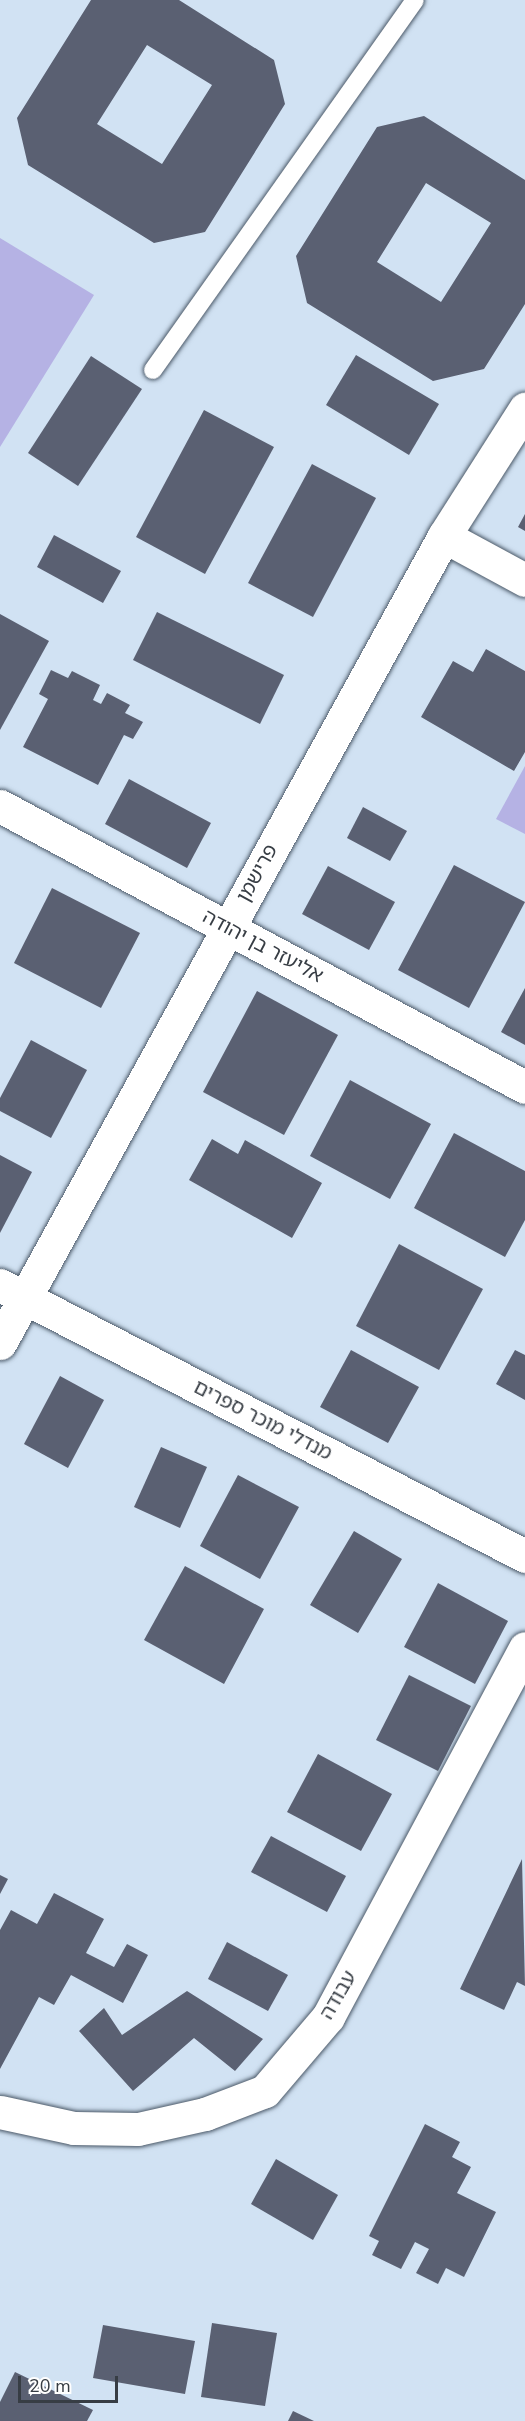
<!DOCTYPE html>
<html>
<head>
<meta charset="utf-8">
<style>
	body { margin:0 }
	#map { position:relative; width:525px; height:2421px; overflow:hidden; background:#d1e2f3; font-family:"Nunito Sans","Noto Sans Hebrew",sans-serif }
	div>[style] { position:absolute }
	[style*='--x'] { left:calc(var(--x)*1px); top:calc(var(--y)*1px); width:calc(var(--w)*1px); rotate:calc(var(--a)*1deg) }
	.green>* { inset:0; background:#b5b2e4 }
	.building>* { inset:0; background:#5a6072 }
	.roads { filter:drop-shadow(0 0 2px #4b5968) drop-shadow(0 0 2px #4b5968) }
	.service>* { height:18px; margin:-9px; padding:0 9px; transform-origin:9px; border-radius:9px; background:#fff }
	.minor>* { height:33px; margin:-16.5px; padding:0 16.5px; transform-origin:16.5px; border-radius:16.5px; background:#fff }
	span { translate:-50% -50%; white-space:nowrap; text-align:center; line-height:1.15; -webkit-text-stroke:6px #fff; paint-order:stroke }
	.street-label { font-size:20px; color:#373d44 }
	.scale { position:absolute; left:18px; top:2376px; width:100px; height:27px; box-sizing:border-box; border:3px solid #373d44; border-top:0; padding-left:8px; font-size:18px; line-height:21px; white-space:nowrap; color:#373d44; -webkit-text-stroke:4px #fff; paint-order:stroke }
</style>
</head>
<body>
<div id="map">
	<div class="green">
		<i style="clip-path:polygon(0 238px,94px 295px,0 447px)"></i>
		<i style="clip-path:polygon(525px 766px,525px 834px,496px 819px)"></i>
	</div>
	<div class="building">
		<i style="clip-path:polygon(evenodd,91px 0,179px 0,274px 60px,285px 104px,205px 232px,154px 243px,28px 165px,17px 118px,91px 0,147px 45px,212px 85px,162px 164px,97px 124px,147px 45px)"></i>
		<i style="clip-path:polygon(evenodd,424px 116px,525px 180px,525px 304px,484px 369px,433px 381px,307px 303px,296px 256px,377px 127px,424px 116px,426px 183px,491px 223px,441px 302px,377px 262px,426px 183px)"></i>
		<i style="clip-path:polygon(356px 355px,439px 404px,409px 455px,326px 405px)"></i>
		<i style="clip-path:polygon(91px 356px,142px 389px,78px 486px,28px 453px)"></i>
		<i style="clip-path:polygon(204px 410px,274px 447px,205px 574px,136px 537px)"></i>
		<i style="clip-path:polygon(312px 464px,376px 498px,313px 617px,248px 583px)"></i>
		<i style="clip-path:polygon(525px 514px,525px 531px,518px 527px)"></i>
		<i style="clip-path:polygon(54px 535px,121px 571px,103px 603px,37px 567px)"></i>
		<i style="clip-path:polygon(157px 612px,284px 675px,260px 724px,133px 660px)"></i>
		<i style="clip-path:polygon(0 614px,49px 641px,0 730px)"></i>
		<i style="clip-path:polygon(486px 649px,525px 671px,525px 752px,514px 771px,421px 717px,453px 661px,473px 672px)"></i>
		<i style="clip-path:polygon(51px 670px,68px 678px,72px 671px,100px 685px,93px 700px,101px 704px,107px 693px,130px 705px,125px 713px,143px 722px,133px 739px,124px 735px,98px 785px,23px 747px,48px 699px,39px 694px)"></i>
		<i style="clip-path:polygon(129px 779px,211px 823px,187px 868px,105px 824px)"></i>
		<i style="clip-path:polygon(363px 807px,407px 831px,390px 861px,347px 838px)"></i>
		<i style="clip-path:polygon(454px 865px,525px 902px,469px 1008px,398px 970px)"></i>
		<i style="clip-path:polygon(328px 866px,395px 902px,369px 950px,302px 914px)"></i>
		<i style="clip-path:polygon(52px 888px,140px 933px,101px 1008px,14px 963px)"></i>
		<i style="clip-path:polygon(525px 988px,525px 1045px,501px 1032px)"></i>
		<i style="clip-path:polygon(257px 991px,338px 1035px,284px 1135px,203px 1092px)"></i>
		<i style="clip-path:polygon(31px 1040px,87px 1070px,51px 1138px,0 1111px,0 1098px)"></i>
		<i style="clip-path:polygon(350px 1080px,431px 1124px,390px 1199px,310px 1156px)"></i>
		<i style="clip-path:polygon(454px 1133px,525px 1171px,525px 1220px,505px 1257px,414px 1208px)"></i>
		<i style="clip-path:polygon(212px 1139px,238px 1154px,245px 1140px,322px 1183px,292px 1238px,189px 1180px)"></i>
		<i style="clip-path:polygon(0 1155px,32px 1172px,0 1233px)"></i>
		<i style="clip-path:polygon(399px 1244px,483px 1289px,439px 1370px,356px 1326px)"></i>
		<i style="clip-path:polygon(351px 1350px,419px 1387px,388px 1443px,320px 1407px)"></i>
		<i style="clip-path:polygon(515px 1350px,525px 1355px,525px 1400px,496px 1384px)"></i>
		<i style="clip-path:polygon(60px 1376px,104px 1400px,68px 1468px,24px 1444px)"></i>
		<i style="clip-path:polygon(161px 1447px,207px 1467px,180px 1528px,134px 1507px)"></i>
		<i style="clip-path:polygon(238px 1475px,299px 1507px,260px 1579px,200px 1546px)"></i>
		<i style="clip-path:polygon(354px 1531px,402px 1559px,358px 1633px,310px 1605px)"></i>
		<i style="clip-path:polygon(185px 1566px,264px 1609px,224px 1684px,144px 1640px)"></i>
		<i style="clip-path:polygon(438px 1583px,508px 1621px,475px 1684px,404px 1647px)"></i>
		<i style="clip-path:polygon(409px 1675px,471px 1706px,438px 1771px,376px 1740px)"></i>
		<i style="clip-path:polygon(318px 1754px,392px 1794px,361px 1851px,287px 1812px)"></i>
		<i style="clip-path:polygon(271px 1836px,346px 1876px,327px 1912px,251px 1872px)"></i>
		<i style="clip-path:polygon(522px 1859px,525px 1986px,517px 1982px,504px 2010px,460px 1989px)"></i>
		<i style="clip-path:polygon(0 1875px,8px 1879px,0 1894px)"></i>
		<i style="clip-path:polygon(54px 1893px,104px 1919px,86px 1953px,114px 1967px,127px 1944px,148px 1955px,123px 2003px,71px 1975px,54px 2005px,39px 1997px,0 2069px,0 1930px,11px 1910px,37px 1924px)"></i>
		<i style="clip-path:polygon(227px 1942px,288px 1975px,268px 2011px,208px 1979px)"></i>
		<i style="clip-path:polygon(187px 1991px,263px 2039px,235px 2071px,194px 2038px,133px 2091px,79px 2031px,104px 2008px,122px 2035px)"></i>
		<i style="clip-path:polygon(425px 2124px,460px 2142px,452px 2157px,471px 2167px,457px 2193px,496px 2212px,464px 2277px,446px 2268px,438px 2284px,416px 2273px,429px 2249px,415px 2242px,401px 2269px,372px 2255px,379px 2241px,369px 2236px)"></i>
		<i style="clip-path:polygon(276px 2159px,338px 2195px,313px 2240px,251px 2204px)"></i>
		<i style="clip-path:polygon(212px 2323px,277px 2333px,265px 2406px,201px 2397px)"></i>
		<i style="clip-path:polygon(103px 2325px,195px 2341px,185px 2394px,93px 2378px)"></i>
		<i style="clip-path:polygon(15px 2372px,93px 2410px,87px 2421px,0 2421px,0 2402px)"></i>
		<i style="clip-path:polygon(293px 2411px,314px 2421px,288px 2421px)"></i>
	</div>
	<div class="roads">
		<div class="service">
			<i style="--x:153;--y:370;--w:453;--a:-54.7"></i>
		</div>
		<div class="minor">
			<i style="--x:444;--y:536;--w:92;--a:28.5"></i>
			<i style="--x:0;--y:806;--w:595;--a:28.16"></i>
			<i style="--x:0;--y:1285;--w:591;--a:27.3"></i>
			<i style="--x:0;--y:1343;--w:921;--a:-61.18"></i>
			<i style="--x:444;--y:536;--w:151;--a:-57.5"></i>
			<i style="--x:0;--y:2112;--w:76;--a:12.2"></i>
			<i style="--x:74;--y:2128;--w:64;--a:0.9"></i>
			<i style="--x:138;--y:2129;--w:69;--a:-12.6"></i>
			<i style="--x:205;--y:2114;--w:64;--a:-21"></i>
			<i style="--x:265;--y:2091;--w:97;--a:-49.6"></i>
			<i style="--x:328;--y:2017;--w:418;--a:-61.9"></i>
		</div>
	</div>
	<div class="street-label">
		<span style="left:257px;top:873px;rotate:-61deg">פרישמן</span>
		<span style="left:263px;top:946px;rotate:28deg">אליעזר בן יהודה</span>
		<span style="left:263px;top:1420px;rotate:27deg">מנדלי מוכר ספרים</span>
		<span style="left:338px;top:1995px;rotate:-60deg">עבודה</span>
	</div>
	<div class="scale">20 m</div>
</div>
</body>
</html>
